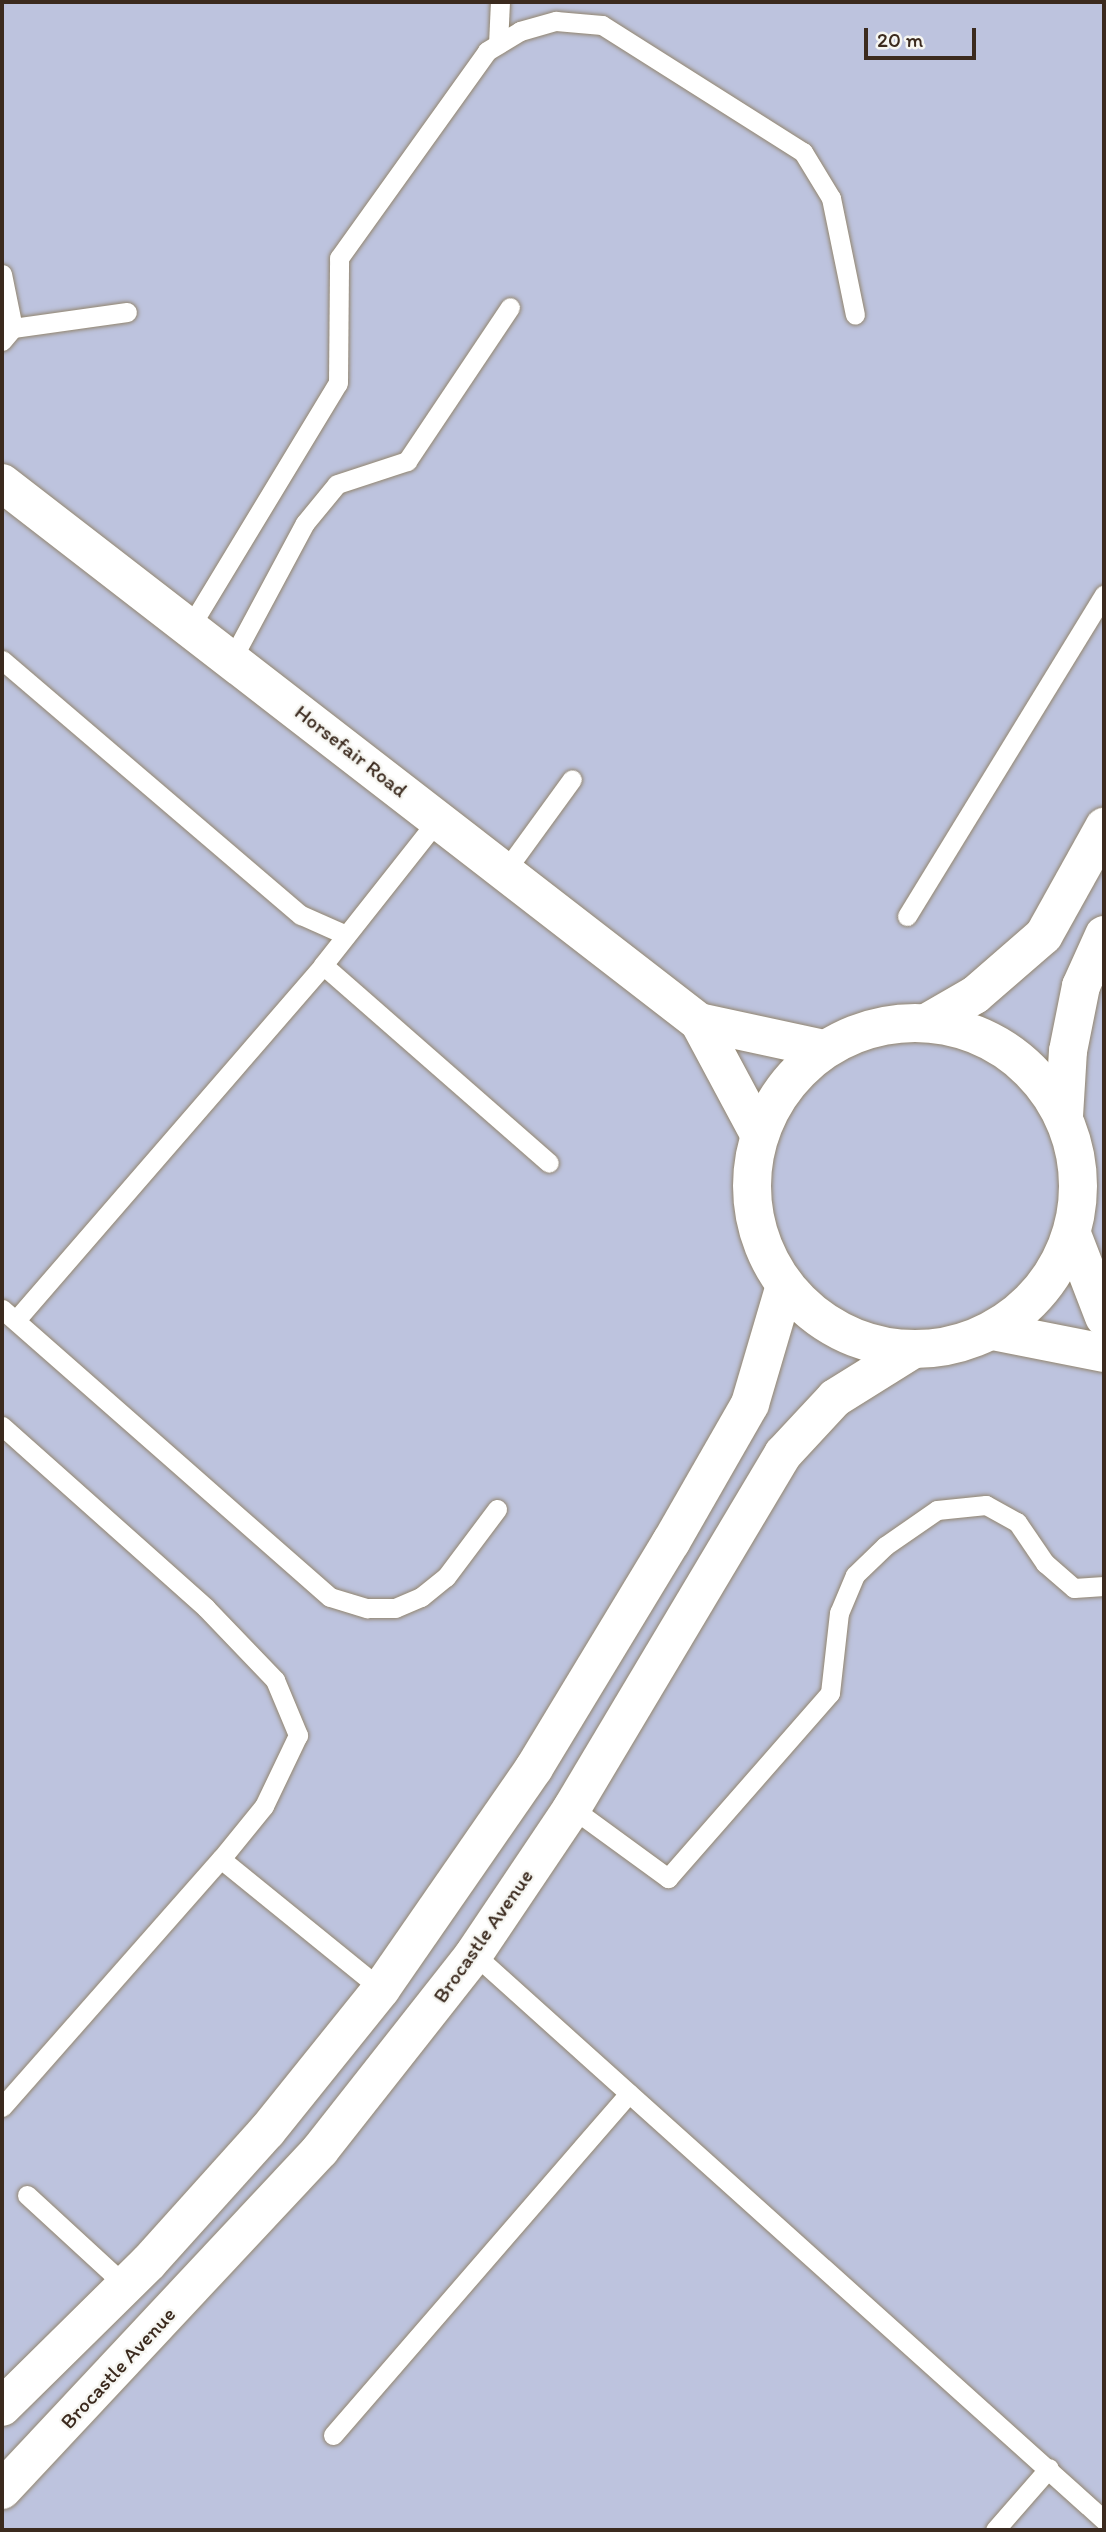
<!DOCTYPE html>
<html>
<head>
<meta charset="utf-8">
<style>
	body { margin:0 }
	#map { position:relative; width:1106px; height:2532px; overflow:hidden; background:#e9e0bf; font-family:Itim,sans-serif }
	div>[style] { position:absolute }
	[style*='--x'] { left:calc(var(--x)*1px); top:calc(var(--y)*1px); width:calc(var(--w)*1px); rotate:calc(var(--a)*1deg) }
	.industrial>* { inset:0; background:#bdc3de }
	.roads { filter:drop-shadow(0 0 2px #92856e) drop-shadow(0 0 2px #92856e) }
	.service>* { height:19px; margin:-9.5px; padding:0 9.5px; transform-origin:9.5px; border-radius:9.5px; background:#fff }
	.minor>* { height:38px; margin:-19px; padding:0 19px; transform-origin:19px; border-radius:19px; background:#fff }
	.tertiary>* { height:38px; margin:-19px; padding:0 19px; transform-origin:19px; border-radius:19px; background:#fff }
	.tertiary>.ring { margin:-19px; padding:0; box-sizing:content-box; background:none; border:38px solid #fff; border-radius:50% }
	span { translate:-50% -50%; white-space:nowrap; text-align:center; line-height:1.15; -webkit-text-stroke:5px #f6f6f2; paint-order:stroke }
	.street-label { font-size:21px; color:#3b2a1e }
	.frame { position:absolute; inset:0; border:4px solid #3b2a1e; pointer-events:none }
	.scale { position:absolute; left:864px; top:28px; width:112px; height:32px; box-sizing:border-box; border:4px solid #3b2a1e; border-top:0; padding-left:9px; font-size:21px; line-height:24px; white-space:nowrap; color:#3b2a1e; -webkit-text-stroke:5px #f6f6f2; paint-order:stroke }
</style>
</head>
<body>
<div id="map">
	<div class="industrial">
		<i style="clip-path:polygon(2px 2px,1104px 2px,1104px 2530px,2px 2530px)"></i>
	</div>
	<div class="roads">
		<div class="service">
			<i style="--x:498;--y:44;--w:42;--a:-87.3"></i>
			<i style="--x:2;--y:274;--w:55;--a:78.5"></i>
			<i style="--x:2;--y:341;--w:17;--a:-50"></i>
			<i style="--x:13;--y:328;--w:115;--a:-8"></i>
			<i style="--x:190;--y:627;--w:285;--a:-58.8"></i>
			<i style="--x:338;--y:383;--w:125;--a:-89.5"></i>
			<i style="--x:339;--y:258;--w:254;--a:-54.4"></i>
			<i style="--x:487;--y:51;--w:39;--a:-31"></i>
			<i style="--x:520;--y:31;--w:37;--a:-16"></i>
			<i style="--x:556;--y:21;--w:46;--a:5"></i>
			<i style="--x:602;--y:25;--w:238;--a:32.3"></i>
			<i style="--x:803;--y:152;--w:54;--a:58.7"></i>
			<i style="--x:831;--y:198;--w:119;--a:78.4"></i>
			<i style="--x:232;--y:659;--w:154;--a:-61.8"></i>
			<i style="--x:305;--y:523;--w:50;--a:-50.6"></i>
			<i style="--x:337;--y:484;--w:74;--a:-18.2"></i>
			<i style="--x:407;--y:461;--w:185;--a:-56.2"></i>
			<i style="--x:2;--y:660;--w:393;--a:40.5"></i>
			<i style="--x:301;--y:915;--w:49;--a:24"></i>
			<i style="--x:506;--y:870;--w:112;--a:-54"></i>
			<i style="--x:907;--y:916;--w:377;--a:-58.5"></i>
			<i style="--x:323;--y:965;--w:300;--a:41.2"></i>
			<i style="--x:2;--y:1309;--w:436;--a:41.3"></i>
			<i style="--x:330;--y:1597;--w:39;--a:17"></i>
			<i style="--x:367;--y:1608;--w:28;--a:0"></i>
			<i style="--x:395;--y:1608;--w:28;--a:-23"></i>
			<i style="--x:421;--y:1597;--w:32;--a:-39"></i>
			<i style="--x:446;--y:1577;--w:85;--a:-53.1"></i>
			<i style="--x:16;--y:1320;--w:469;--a:-49.1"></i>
			<i style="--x:323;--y:965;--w:187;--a:-51.7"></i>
			<i style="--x:2;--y:1426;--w:273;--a:41.7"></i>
			<i style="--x:206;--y:1608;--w:100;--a:46.2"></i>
			<i style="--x:275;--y:1680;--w:60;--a:67.3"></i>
			<i style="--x:298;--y:1735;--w:79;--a:115.6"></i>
			<i style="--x:264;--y:1806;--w:68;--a:129.1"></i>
			<i style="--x:221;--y:1859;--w:206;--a:39.1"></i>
			<i style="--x:572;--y:1808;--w:119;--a:36.1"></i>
			<i style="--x:668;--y:1878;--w:246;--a:-48.8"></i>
			<i style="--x:830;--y:1693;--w:81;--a:-83.6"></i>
			<i style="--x:839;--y:1613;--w:41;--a:-67.2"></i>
			<i style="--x:855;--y:1575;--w:42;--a:-44"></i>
			<i style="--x:885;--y:1546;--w:63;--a:-34.7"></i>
			<i style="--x:937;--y:1510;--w:49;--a:-5.8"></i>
			<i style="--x:986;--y:1505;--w:35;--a:29"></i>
			<i style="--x:1017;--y:1522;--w:50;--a:55.7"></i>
			<i style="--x:1045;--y:1563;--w:38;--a:41"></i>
			<i style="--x:1074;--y:1588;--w:30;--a:-4"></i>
			<i style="--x:474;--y:1954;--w:847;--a:41.94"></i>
			<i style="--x:2;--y:2107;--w:331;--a:-48.6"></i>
			<i style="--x:27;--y:2195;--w:133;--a:42.6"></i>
			<i style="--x:333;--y:2435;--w:452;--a:-49.1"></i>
			<i style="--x:995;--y:2530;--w:82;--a:-48.9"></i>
		</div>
		<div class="minor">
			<i style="--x:928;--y:1022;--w:54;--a:-29.9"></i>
			<i style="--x:975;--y:995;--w:91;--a:-41"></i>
			<i style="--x:1044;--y:935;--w:124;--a:-60.9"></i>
			<i style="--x:1064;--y:1116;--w:65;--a:-86.5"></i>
			<i style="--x:1068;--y:1051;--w:66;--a:-78.7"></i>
			<i style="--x:1081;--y:986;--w:56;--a:-65.7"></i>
			<i style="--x:1072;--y:1234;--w:89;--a:68.9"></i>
			<i style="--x:993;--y:1331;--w:113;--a:11.2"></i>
		</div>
		<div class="tertiary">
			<i style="--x:2;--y:483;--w:881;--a:37.72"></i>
			<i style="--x:699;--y:1022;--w:127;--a:61.8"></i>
			<i style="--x:699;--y:1022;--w:128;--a:12.2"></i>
			<i class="ring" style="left:752px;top:1023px;width:288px;height:288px"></i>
			<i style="--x:2;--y:2407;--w:206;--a:-44.6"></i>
			<i style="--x:149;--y:2262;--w:176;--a:-48"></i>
			<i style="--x:267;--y:2131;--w:182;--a:-51.2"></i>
			<i style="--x:381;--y:1989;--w:269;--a:-55.3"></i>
			<i style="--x:534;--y:1768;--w:264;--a:-58.8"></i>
			<i style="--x:671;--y:1542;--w:159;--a:-60.2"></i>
			<i style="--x:750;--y:1404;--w:124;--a:-73.6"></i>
			<i style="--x:2;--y:2490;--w:466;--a:-46.9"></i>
			<i style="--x:320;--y:2150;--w:249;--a:-51.8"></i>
			<i style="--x:474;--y:1954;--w:176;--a:-56.1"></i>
			<i style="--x:572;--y:1808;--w:412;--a:-59.2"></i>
			<i style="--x:783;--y:1454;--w:76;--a:-47.1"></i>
			<i style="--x:835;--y:1398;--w:91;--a:-31.9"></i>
		</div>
	</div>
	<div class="street-label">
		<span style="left:351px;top:751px;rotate:38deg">Horsefair Road</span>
		<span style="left:483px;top:1936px;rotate:-55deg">Brocastle Avenue</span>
		<span style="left:118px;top:2368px;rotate:-47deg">Brocastle Avenue</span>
	</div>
	<div class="frame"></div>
	<div class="scale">20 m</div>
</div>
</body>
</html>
